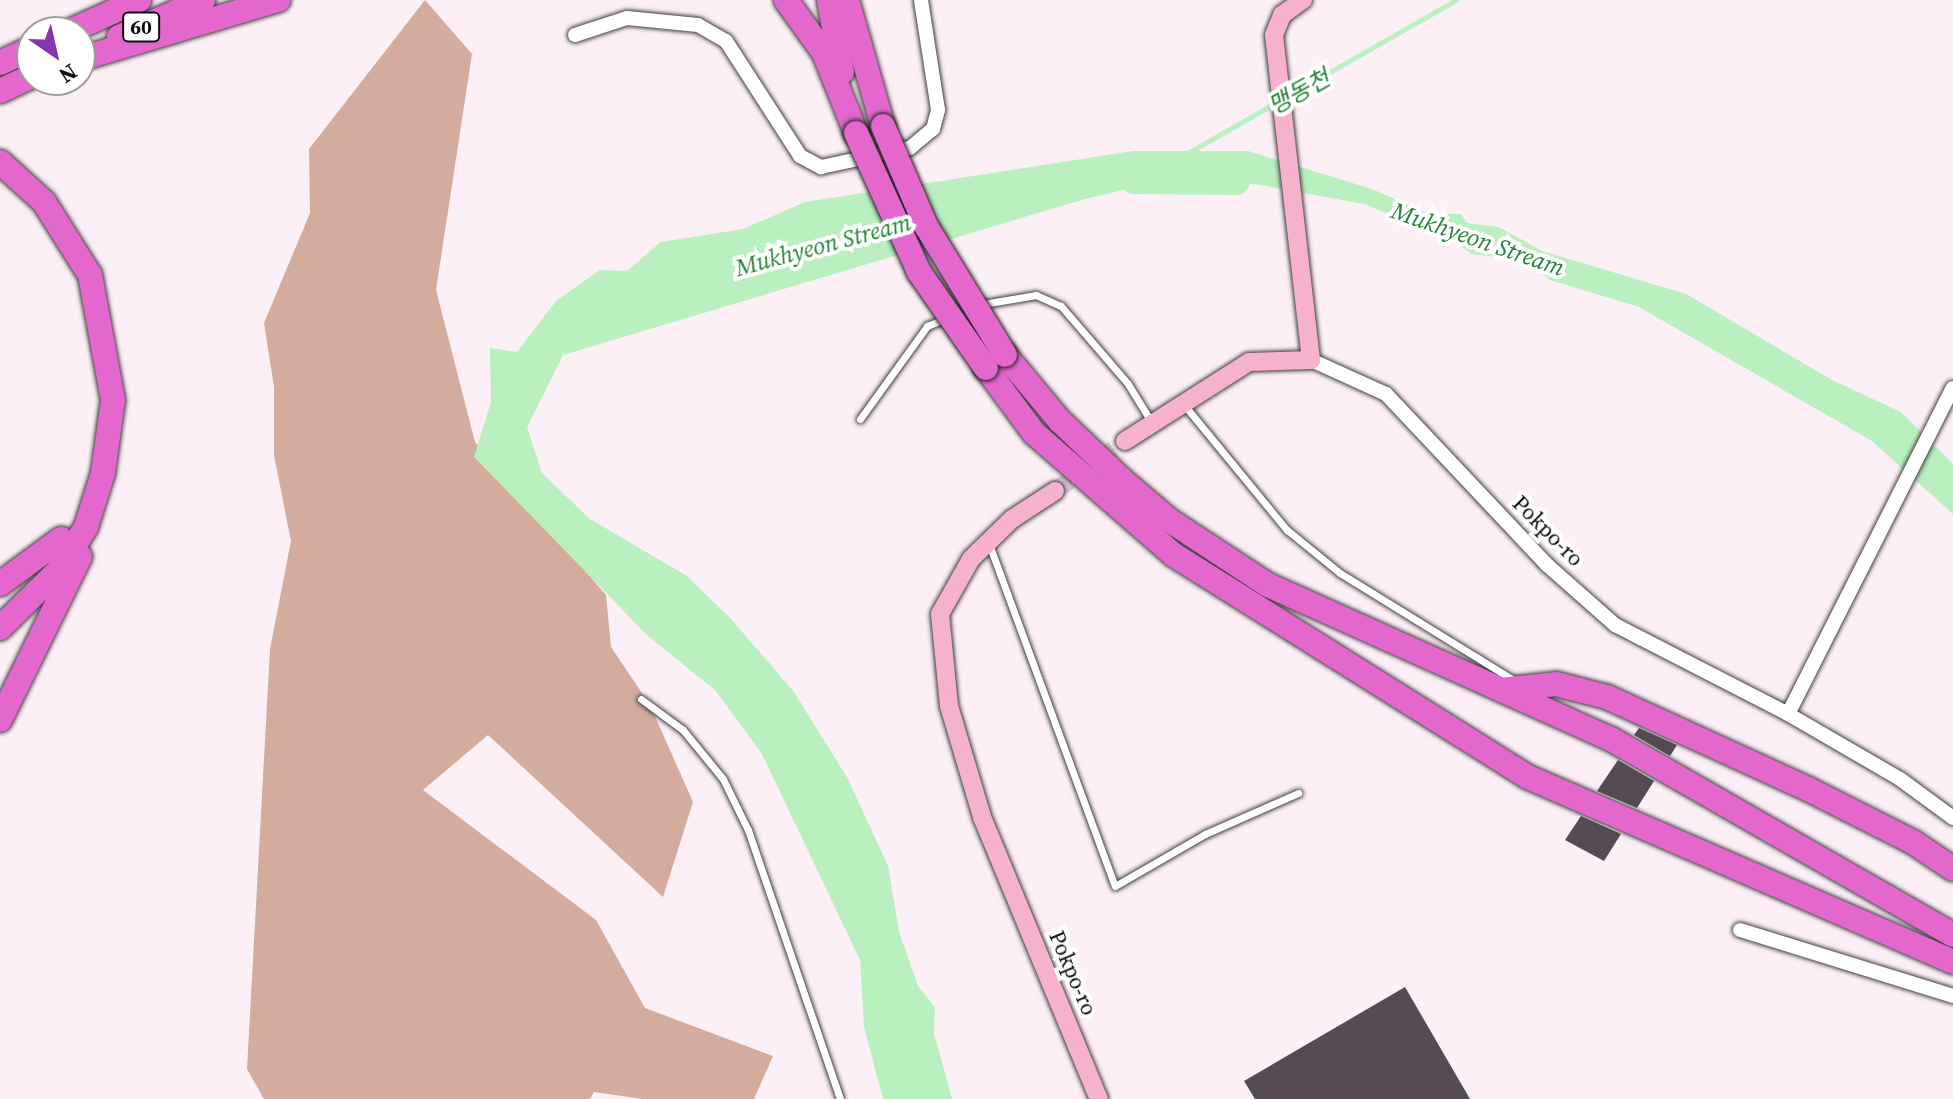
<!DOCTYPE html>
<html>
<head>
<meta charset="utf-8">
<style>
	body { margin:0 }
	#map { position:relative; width:1953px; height:1099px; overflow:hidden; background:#fdeff6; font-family:"Source Serif 4","Noto Sans KR",serif }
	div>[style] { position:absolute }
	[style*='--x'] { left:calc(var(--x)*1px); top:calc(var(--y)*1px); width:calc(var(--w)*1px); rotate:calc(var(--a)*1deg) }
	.forest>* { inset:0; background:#d3ac9e }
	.water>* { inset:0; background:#baefbf }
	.stream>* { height:5px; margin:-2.5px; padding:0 2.5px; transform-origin:2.5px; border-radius:2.5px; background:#baefbf }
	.river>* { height:28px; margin:-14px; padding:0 14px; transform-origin:14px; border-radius:14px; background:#baefbf }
	.building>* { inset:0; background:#554b54 }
	.secondary-tunnel>* { height:18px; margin-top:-9px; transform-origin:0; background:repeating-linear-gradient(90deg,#d9cdd3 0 18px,transparent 0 27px) }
	.roads { filter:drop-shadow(0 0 2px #404040) drop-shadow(0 0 2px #404040) }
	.service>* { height:7px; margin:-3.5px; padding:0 3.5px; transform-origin:3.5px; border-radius:3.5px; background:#fff }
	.minor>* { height:14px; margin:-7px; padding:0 7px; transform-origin:7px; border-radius:7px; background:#fff }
	.secondary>* { height:18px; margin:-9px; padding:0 9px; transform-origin:9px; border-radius:9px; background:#f6b2cc }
	.motorway>* { height:24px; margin:-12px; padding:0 12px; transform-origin:12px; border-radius:12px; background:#e367cd }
	.bridges { filter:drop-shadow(0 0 2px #1e1e1e) drop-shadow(0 0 2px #1e1e1e) }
	.motorway-bridge>* { height:24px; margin:-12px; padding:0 12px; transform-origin:12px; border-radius:12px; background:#e367cd }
	span { translate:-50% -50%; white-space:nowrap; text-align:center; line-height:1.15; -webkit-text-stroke:8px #fff; paint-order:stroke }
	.shield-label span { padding:2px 6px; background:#fff; border:2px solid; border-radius:6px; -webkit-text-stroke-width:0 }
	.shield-label { font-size:20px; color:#0d0d0d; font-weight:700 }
	.street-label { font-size:22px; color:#0d0d0d }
	.water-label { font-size:24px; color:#238332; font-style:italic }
	.north { position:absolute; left:16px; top:16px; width:80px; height:80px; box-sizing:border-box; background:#fff; border:2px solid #9e9e9e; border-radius:50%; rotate:146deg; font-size:22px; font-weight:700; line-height:32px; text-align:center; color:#0d0d0d }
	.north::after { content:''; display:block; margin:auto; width:28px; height:36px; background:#8635ad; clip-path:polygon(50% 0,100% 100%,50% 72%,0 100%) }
</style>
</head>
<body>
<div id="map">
	<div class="forest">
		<i style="clip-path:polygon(425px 0,472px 54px,436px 290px,475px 442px,606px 595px,611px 647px,650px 705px,693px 802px,663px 897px,488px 735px,423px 790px,596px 920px,645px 1008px,773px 1056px,754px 1099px,643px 1099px,594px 1092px,590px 1099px,264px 1099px,247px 1069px,270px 649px,291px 541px,274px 455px,274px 387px,264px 323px,310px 213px,309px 149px)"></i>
	</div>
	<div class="water">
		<i style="clip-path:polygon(1133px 151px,1248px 151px,1372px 189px,1426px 213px,1461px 214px,1467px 223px,1499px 227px,1542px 251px,1686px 294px,1832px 380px,1901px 412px,1953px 464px,1953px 514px,1872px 441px,1639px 307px,1550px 280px,1523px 260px,1471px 254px,1457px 242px,1364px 204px,1261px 185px,1179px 177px,1085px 199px,563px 355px,527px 427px,542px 473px,590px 519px,687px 576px,732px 620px,794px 692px,848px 779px,888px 866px,899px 932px,918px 986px,935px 1007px,934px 1033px,952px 1099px,883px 1099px,864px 1027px,860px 960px,762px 754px,716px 691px,647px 635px,474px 457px,491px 402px,490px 348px,517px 352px,556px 301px,600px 270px,627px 271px,661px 242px,743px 229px,805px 202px)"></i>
	</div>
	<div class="stream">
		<i style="--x:1186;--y:154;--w:311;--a:-29.7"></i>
	</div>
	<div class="river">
		<i style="--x:1134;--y:180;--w:102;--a:0.6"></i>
	</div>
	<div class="building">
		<i style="clip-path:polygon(1639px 728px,1677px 745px,1670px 756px,1634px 735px)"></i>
		<i style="clip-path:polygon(1618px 760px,1654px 781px,1637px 808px,1597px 791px)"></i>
		<i style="clip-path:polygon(1581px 816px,1621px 834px,1604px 861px,1565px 840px)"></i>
		<i style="clip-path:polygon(1405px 987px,1470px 1099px,1255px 1099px,1244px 1081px)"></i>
	</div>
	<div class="secondary-tunnel">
		<i style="--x:1055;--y:491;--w:86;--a:-35.5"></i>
	</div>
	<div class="roads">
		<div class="service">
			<i style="--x:977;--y:305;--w:60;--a:-9.6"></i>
			<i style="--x:1036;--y:295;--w:27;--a:24"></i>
			<i style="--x:1061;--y:306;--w:103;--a:49.3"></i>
			<i style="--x:1128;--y:384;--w:46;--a:58.4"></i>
			<i style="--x:1185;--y:406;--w:161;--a:50.6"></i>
			<i style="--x:1287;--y:530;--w:68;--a:39.1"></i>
			<i style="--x:1340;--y:573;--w:206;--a:31.7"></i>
			<i style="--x:860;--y:419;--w:115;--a:-54.2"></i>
			<i style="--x:927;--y:326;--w:22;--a:-22"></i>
			<i style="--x:989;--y:544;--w:364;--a:69.8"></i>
			<i style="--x:1115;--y:886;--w:104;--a:-30"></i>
			<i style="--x:1205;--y:834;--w:102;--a:-23.8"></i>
			<i style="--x:641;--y:699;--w:52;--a:36.4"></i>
			<i style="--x:683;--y:730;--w:63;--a:50.8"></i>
			<i style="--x:723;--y:779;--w:57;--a:63.9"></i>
			<i style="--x:748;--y:830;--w:284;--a:71.1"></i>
		</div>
		<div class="minor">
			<i style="--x:575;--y:35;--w:55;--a:-18.1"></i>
			<i style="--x:627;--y:18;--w:71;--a:5.6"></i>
			<i style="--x:698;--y:25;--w:32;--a:30"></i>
			<i style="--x:726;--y:41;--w:137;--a:57.2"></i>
			<i style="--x:800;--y:156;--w:24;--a:28"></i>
			<i style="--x:821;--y:167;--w:91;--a:-12.1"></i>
			<i style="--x:910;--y:148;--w:30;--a:-40"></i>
			<i style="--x:933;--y:129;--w:20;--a:-75"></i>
			<i style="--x:938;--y:110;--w:111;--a:-98.8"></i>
			<i style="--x:1311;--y:360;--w:82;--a:24.4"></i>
			<i style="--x:1386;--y:394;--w:235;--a:46.7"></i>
			<i style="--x:1547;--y:565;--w:91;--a:41.4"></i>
			<i style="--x:1615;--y:625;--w:195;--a:27.2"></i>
			<i style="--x:1788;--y:714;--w:129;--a:30.1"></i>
			<i style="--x:1900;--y:779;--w:66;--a:36.3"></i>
			<i style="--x:1788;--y:714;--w:365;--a:-63.2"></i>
			<i style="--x:1740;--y:930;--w:223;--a:17.2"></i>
		</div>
		<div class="secondary">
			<i style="--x:1125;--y:441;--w:147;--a:-32.5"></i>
			<i style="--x:1249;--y:362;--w:62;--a:-1.8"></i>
			<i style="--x:1311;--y:360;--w:327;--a:-96.5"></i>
			<i style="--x:1274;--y:35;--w:22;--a:-68"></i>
			<i style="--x:1282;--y:15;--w:26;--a:-36"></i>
			<i style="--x:1055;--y:491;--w:51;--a:146.9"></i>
			<i style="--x:1012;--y:519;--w:57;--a:135.7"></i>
			<i style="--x:971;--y:559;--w:63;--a:119.4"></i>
			<i style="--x:940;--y:614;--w:92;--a:84.4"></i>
			<i style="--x:949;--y:706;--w:116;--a:73.4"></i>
			<i style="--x:982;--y:817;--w:305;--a:67.5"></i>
		</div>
		<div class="motorway">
			<i style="--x:786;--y:0;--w:65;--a:54.4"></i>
			<i style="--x:824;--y:53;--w:86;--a:68.2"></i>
			<i style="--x:829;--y:0;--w:73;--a:79.8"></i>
			<i style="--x:847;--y:0;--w:131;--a:74.1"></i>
			<i style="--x:68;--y:32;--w:78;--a:-24.3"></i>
			<i style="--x:119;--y:37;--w:92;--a:-23.8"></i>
			<i style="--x:80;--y:59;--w:207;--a:-16.6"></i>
			<i style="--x:0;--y:63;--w:35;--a:-25"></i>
			<i style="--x:0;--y:91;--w:35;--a:-25"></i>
			<i style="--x:0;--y:162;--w:59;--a:42.3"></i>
			<i style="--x:44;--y:202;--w:86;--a:57.8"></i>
			<i style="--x:90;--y:275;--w:127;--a:79.6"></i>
			<i style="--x:113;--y:400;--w:74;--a:97.8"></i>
			<i style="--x:103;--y:473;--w:57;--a:107.5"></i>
			<i style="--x:86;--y:527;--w:51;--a:122.1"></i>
			<i style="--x:59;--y:570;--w:83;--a:135.5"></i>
			<i style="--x:1005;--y:355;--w:86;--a:50.2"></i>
			<i style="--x:1060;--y:421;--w:83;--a:43.5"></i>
			<i style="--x:1120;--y:478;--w:65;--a:40.6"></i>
			<i style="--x:1169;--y:520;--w:118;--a:33.3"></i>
			<i style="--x:1268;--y:585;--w:376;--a:24.2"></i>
			<i style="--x:1611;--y:739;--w:394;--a:29.8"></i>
			<i style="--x:986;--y:368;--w:81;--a:53.6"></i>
			<i style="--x:1034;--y:433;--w:186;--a:41.1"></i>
			<i style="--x:1174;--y:555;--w:418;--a:32.1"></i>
			<i style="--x:1528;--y:777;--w:464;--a:23.5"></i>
			<i style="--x:0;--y:584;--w:76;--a:-36.4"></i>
			<i style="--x:1501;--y:690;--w:55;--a:-6.2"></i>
			<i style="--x:1556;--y:684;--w:53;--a:14.3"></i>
			<i style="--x:1607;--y:697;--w:221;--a:24.6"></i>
			<i style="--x:1808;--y:789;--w:118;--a:26.8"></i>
			<i style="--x:1913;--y:842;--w:48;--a:34"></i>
			<i style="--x:0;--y:720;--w:182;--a:-63.9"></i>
		</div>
	</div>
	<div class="bridges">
		<div class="motorway-bridge">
			<i style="--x:883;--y:126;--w:109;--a:66.7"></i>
			<i style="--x:926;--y:226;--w:151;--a:58.5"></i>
			<i style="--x:856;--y:133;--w:153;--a:65.6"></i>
			<i style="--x:919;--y:272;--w:117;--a:55.1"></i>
		</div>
	</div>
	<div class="shield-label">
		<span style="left:141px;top:27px">60</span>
	</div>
	<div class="street-label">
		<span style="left:1548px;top:531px;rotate:45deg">Pokpo-ro</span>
		<span style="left:1073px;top:973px;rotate:67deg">Pokpo-ro</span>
	</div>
	<div class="water-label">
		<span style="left:1299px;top:92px;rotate:-29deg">맹동천</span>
		<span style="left:1478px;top:239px;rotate:19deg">Mukhyeon Stream</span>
		<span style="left:823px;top:245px;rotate:-15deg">Mukhyeon Stream</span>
	</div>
	<div class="north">N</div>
</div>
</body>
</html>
